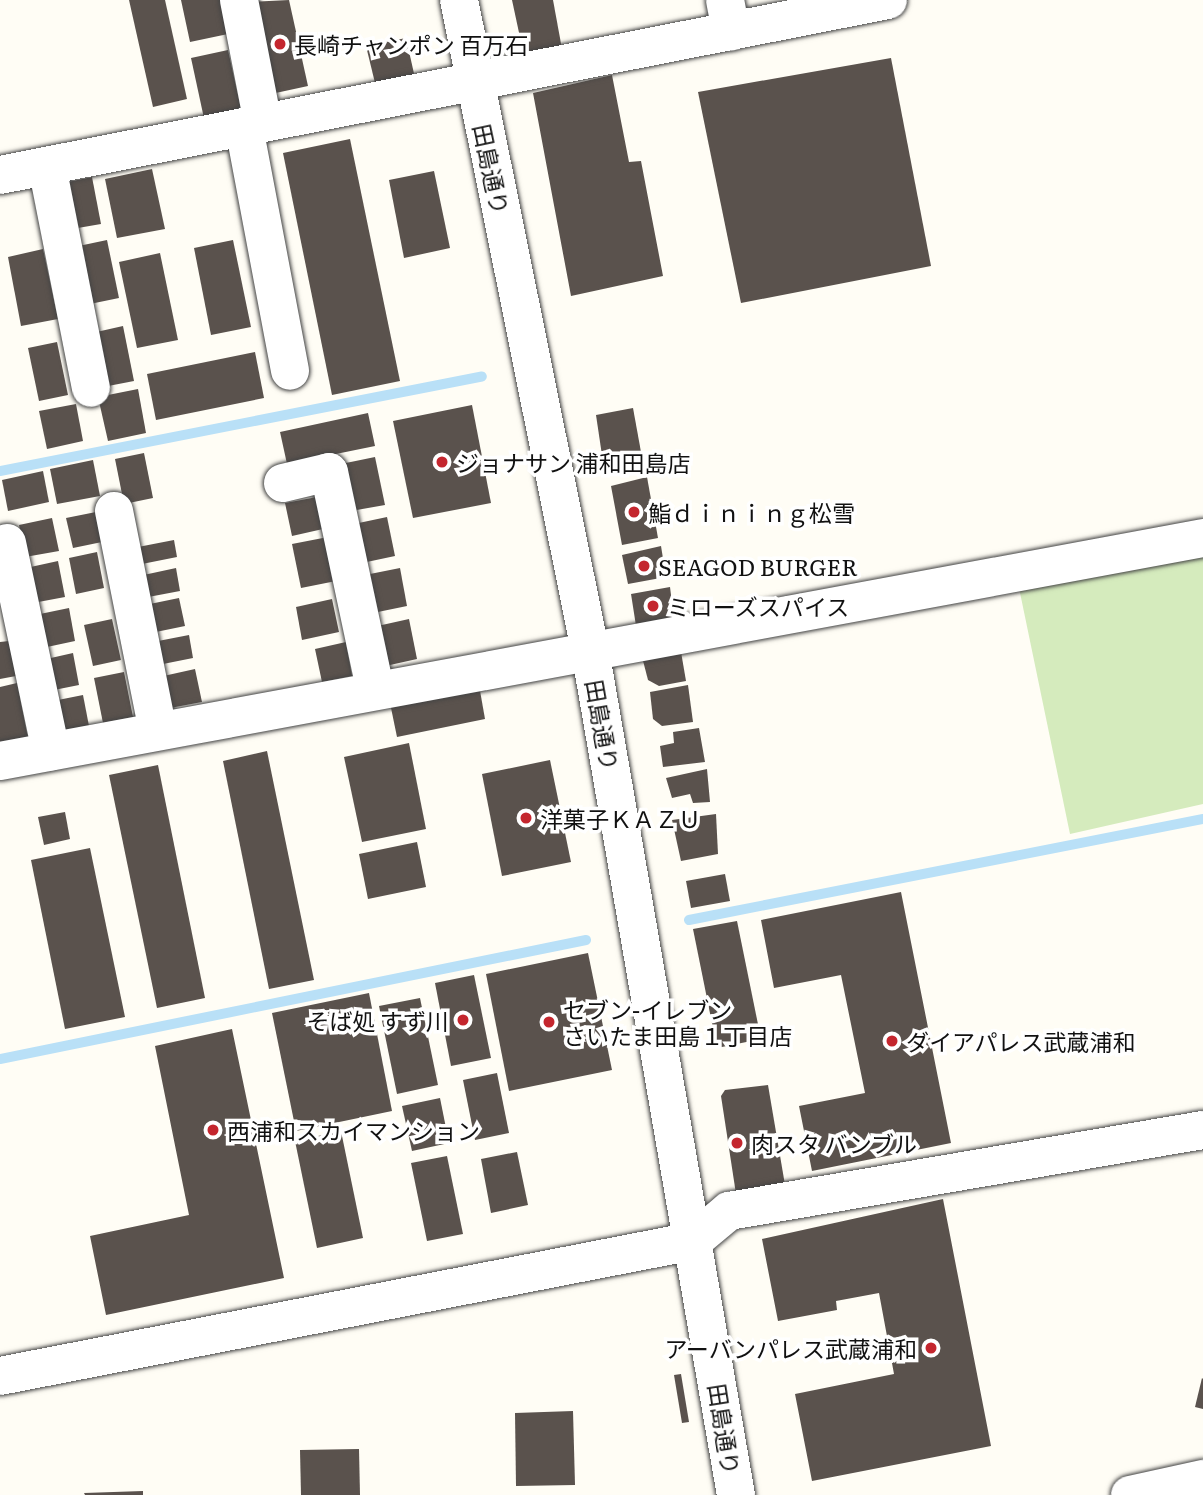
<!DOCTYPE html>
<html>
<head>
<meta charset="utf-8">
<style>
	body { margin:0 }
	#map { position:relative; width:1203px; height:1495px; overflow:hidden; background:#fffdf5; font-family:Literata,"Noto Sans JP",serif }
	div>[style] { position:absolute }
	[style*='--x'] { left:calc(var(--x)*1px); top:calc(var(--y)*1px); width:calc(var(--w)*1px); rotate:calc(var(--a)*1deg) }
	.green>* { inset:0; background:#d5ebbd }
	.stream>* { height:10px; margin:-5px; padding:0 5px; transform-origin:5px; border-radius:5px; background:#b9e0f7 }
	.building>* { inset:0; background:#5a524d }
	.roads { filter:drop-shadow(0 0 2px #444) drop-shadow(0 0 2px #444) }
	.minor>* { height:38px; margin:-19px; padding:0 19px; transform-origin:19px; border-radius:19px; background:#fff }
	.dots>* { width:19px; height:19px; translate:-50% -50%; box-sizing:border-box; border:4px solid #fff; border-radius:50% }
	span { translate:-50% -50%; white-space:nowrap; text-align:center; line-height:1.15; -webkit-text-stroke:7px #fff; paint-order:stroke }
	.poi-label { font-size:23px; color:#111 }
	.left { translate:0 -50%; text-align:left }
	.right { translate:-100% -50%; text-align:right }
	.street-label { font-size:23px; color:#111 }
</style>
</head>
<body>
<div id="map">
	<div class="green">
		<i style="clip-path:polygon(1203px 547px,1203px 804px,1070px 834px,1018px 583px)"></i>
	</div>
	<div class="stream">
		<i style="--x:0;--y:471;--w:491;--a:-11.1"></i>
		<i style="--x:689;--y:920;--w:524;--a:-11.12"></i>
		<i style="--x:0;--y:1059;--w:598;--a:-11.48"></i>
	</div>
	<div class="building">
		<i style="clip-path:polygon(129px 0,165px 0,187px 99px,153px 107px)"></i>
		<i style="clip-path:polygon(181px 0,220px 0,228px 34px,190px 42px)"></i>
		<i style="clip-path:polygon(289px 0,308px 86px,271px 94px,251px 2px)"></i>
		<i style="clip-path:polygon(512px 0,553px 0,562px 49px,524px 56px)"></i>
		<i style="clip-path:polygon(406px 38px,415px 78px,376px 87px,366px 46px)"></i>
		<i style="clip-path:polygon(228px 50px,242px 114px,205px 123px,191px 58px)"></i>
		<i style="clip-path:polygon(891px 58px,931px 266px,741px 303px,698px 92px)"></i>
		<i style="clip-path:polygon(612px 75px,629px 162px,641px 161px,663px 276px,571px 296px,533px 93px)"></i>
		<i style="clip-path:polygon(350px 139px,400px 381px,332px 395px,283px 153px)"></i>
		<i style="clip-path:polygon(152px 169px,165px 229px,117px 238px,105px 179px)"></i>
		<i style="clip-path:polygon(434px 171px,450px 248px,404px 258px,389px 180px)"></i>
		<i style="clip-path:polygon(92px 177px,101px 224px,72px 229px,63px 183px)"></i>
		<i style="clip-path:polygon(107px 240px,119px 298px,85px 305px,74px 247px)"></i>
		<i style="clip-path:polygon(233px 240px,251px 327px,211px 335px,194px 248px)"></i>
		<i style="clip-path:polygon(43px 249px,58px 319px,21px 326px,8px 257px)"></i>
		<i style="clip-path:polygon(160px 253px,178px 340px,137px 348px,119px 262px)"></i>
		<i style="clip-path:polygon(123px 326px,134px 381px,103px 387px,92px 333px)"></i>
		<i style="clip-path:polygon(57px 342px,68px 395px,39px 401px,28px 348px)"></i>
		<i style="clip-path:polygon(255px 352px,264px 398px,156px 420px,147px 374px)"></i>
		<i style="clip-path:polygon(138px 389px,146px 433px,108px 441px,98px 397px)"></i>
		<i style="clip-path:polygon(76px 404px,83px 441px,47px 449px,39px 411px)"></i>
		<i style="clip-path:polygon(472px 405px,491px 503px,413px 518px,393px 421px)"></i>
		<i style="clip-path:polygon(633px 408px,643px 463px,603px 462px,596px 415px)"></i>
		<i style="clip-path:polygon(368px 413px,375px 446px,287px 464px,280px 432px)"></i>
		<i style="clip-path:polygon(144px 453px,153px 498px,124px 504px,115px 459px)"></i>
		<i style="clip-path:polygon(375px 457px,385px 505px,351px 511px,341px 464px)"></i>
		<i style="clip-path:polygon(93px 460px,100px 496px,57px 504px,50px 469px)"></i>
		<i style="clip-path:polygon(43px 471px,49px 502px,8px 511px,2px 480px)"></i>
		<i style="clip-path:polygon(647px 477px,658px 538px,622px 545px,611px 486px)"></i>
		<i style="clip-path:polygon(317px 497px,323px 529px,292px 536px,285px 503px)"></i>
		<i style="clip-path:polygon(96px 512px,102px 542px,73px 548px,66px 518px)"></i>
		<i style="clip-path:polygon(387px 517px,395px 556px,362px 563px,354px 524px)"></i>
		<i style="clip-path:polygon(52px 518px,59px 551px,25px 557px,19px 525px)"></i>
		<i style="clip-path:polygon(328px 537px,336px 581px,301px 588px,292px 544px)"></i>
		<i style="clip-path:polygon(174px 540px,177px 557px,142px 564px,138px 547px)"></i>
		<i style="clip-path:polygon(661px 546px,666px 577px,628px 584px,622px 555px)"></i>
		<i style="clip-path:polygon(97px 552px,104px 588px,76px 594px,69px 558px)"></i>
		<i style="clip-path:polygon(58px 561px,65px 597px,33px 603px,26px 568px)"></i>
		<i style="clip-path:polygon(176px 568px,180px 591px,143px 598px,139px 576px)"></i>
		<i style="clip-path:polygon(400px 568px,407px 606px,373px 613px,365px 575px)"></i>
		<i style="clip-path:polygon(670px 587px,674px 618px,636px 626px,631px 594px)"></i>
		<i style="clip-path:polygon(179px 598px,185px 626px,151px 633px,145px 605px)"></i>
		<i style="clip-path:polygon(332px 599px,339px 632px,302px 640px,296px 607px)"></i>
		<i style="clip-path:polygon(69px 608px,75px 641px,47px 647px,40px 614px)"></i>
		<i style="clip-path:polygon(112px 619px,121px 660px,93px 666px,84px 625px)"></i>
		<i style="clip-path:polygon(409px 619px,417px 659px,381px 667px,373px 627px)"></i>
		<i style="clip-path:polygon(189px 635px,193px 658px,158px 665px,153px 642px)"></i>
		<i style="clip-path:polygon(9px 641px,16px 676px,0 679px,0 642px)"></i>
		<i style="clip-path:polygon(346px 642px,352px 676px,322px 682px,315px 649px)"></i>
		<i style="clip-path:polygon(680px 646px,686px 681px,659px 686px,648px 680px,641px 653px)"></i>
		<i style="clip-path:polygon(73px 653px,79px 685px,49px 691px,42px 660px)"></i>
		<i style="clip-path:polygon(195px 669px,202px 702px,165px 709px,159px 677px)"></i>
		<i style="clip-path:polygon(124px 672px,133px 717px,103px 723px,94px 678px)"></i>
		<i style="clip-path:polygon(17px 683px,29px 743px,0 749px,0 687px)"></i>
		<i style="clip-path:polygon(479px 685px,485px 719px,397px 737px,390px 703px)"></i>
		<i style="clip-path:polygon(688px 685px,693px 722px,662px 726px,653px 719px,650px 692px)"></i>
		<i style="clip-path:polygon(83px 695px,89px 726px,60px 733px,53px 701px)"></i>
		<i style="clip-path:polygon(699px 728px,705px 762px,663px 767px,660px 746px,674px 743px,673px 732px)"></i>
		<i style="clip-path:polygon(409px 743px,426px 829px,362px 842px,344px 757px)"></i>
		<i style="clip-path:polygon(267px 751px,314px 980px,269px 989px,223px 761px)"></i>
		<i style="clip-path:polygon(550px 760px,571px 862px,502px 876px,482px 774px)"></i>
		<i style="clip-path:polygon(158px 765px,205px 998px,157px 1008px,109px 775px)"></i>
		<i style="clip-path:polygon(707px 769px,710px 802px,693px 803px,690px 794px,672px 798px,666px 778px)"></i>
		<i style="clip-path:polygon(65px 812px,70px 839px,44px 845px,38px 817px)"></i>
		<i style="clip-path:polygon(716px 814px,718px 854px,681px 861px,672px 820px)"></i>
		<i style="clip-path:polygon(417px 842px,426px 887px,368px 899px,359px 854px)"></i>
		<i style="clip-path:polygon(90px 848px,125px 1017px,65px 1029px,31px 860px)"></i>
		<i style="clip-path:polygon(725px 874px,730px 901px,691px 908px,686px 881px)"></i>
		<i style="clip-path:polygon(901px 892px,951px 1143px,812px 1171px,799px 1106px,865px 1093px,841px 975px,774px 988px,761px 920px)"></i>
		<i style="clip-path:polygon(737px 921px,761px 1039px,717px 1048px,693px 929px)"></i>
		<i style="clip-path:polygon(588px 953px,612px 1070px,509px 1091px,486px 974px)"></i>
		<i style="clip-path:polygon(474px 975px,491px 1058px,451px 1066px,435px 983px)"></i>
		<i style="clip-path:polygon(369px 993px,392px 1111px,296px 1131px,272px 1013px)"></i>
		<i style="clip-path:polygon(420px 998px,438px 1085px,397px 1094px,379px 1006px)"></i>
		<i style="clip-path:polygon(232px 1029px,284px 1278px,106px 1315px,90px 1236px,189px 1215px,155px 1046px)"></i>
		<i style="clip-path:polygon(497px 1073px,509px 1133px,475px 1140px,463px 1080px)"></i>
		<i style="clip-path:polygon(768px 1085px,785px 1185px,736px 1194px,721px 1096px,725px 1090px)"></i>
		<i style="clip-path:polygon(440px 1098px,449px 1143px,412px 1151px,402px 1106px)"></i>
		<i style="clip-path:polygon(341px 1131px,363px 1238px,317px 1248px,295px 1141px)"></i>
		<i style="clip-path:polygon(517px 1152px,528px 1205px,491px 1213px,481px 1159px)"></i>
		<i style="clip-path:polygon(447px 1156px,463px 1234px,427px 1241px,411px 1163px)"></i>
		<i style="clip-path:polygon(943px 1199px,991px 1446px,812px 1481px,795px 1394px,894px 1374px,879px 1293px,836px 1301px,837px 1310px,778px 1321px,762px 1239px)"></i>
		<i style="clip-path:polygon(681px 1374px,689px 1422px,682px 1423px,674px 1375px)"></i>
		<i style="clip-path:polygon(1202px 1378px,1203px 1379px,1203px 1409px,1195px 1407px)"></i>
		<i style="clip-path:polygon(573px 1411px,575px 1485px,516px 1486px,515px 1413px)"></i>
		<i style="clip-path:polygon(359px 1449px,360px 1495px,301px 1495px,300px 1450px)"></i>
		<i style="clip-path:polygon(143px 1491px,143px 1495px,85px 1495px,84px 1493px)"></i>
	</div>
	<div class="roads">
		<div class="minor">
			<i style="--x:239;--y:0;--w:125;--a:79"></i>
			<i style="--x:459;--y:0;--w:663;--a:78.61"></i>
			<i style="--x:590;--y:650;--w:858;--a:80.2"></i>
			<i style="--x:725;--y:0;--w:32;--a:79"></i>
			<i style="--x:244;--y:127;--w:248;--a:79.3"></i>
			<i style="--x:47;--y:166;--w:226;--a:78.8"></i>
			<i style="--x:0;--y:175;--w:905;--a:-11.15"></i>
			<i style="--x:283;--y:483;--w:47;--a:-13.4"></i>
			<i style="--x:329;--y:472;--w:221;--a:78"></i>
			<i style="--x:114;--y:511;--w:224;--a:78.7"></i>
			<i style="--x:7;--y:543;--w:213;--a:78.1"></i>
			<i style="--x:0;--y:761;--w:1223;--a:-10.5"></i>
			<i style="--x:0;--y:1376;--w:706;--a:-11.02"></i>
			<i style="--x:693;--y:1241;--w:47;--a:-39.8"></i>
			<i style="--x:729;--y:1211;--w:481;--a:-9.7"></i>
			<i style="--x:1130;--y:1495;--w:75;--a:-12.4"></i>
		</div>
	</div>
	<div class="dots">
		<i style="left:280px;top:44px;background:#c4262e"></i>
		<i style="left:442px;top:462px;background:#c4262e"></i>
		<i style="left:634px;top:512px;background:#c4262e"></i>
		<i style="left:644px;top:566px;background:#c4262e"></i>
		<i style="left:653px;top:606px;background:#c4262e"></i>
		<i style="left:526px;top:818px;background:#c4262e"></i>
		<i style="left:463px;top:1020px;background:#c4262e"></i>
		<i style="left:549px;top:1022px;background:#c4262e"></i>
		<i style="left:892px;top:1041px;background:#c4262e"></i>
		<i style="left:213px;top:1130px;background:#c4262e"></i>
		<i style="left:737px;top:1143px;background:#c4262e"></i>
		<i style="left:931px;top:1348px;background:#c4262e"></i>
	</div>
	<div class="poi-label">
		<span class="left" style="left:294px;top:44px">長崎チャンポン 百万石</span>
		<span class="left" style="left:456px;top:462px">ジョナサン 浦和田島店</span>
		<span class="left" style="left:648px;top:512px">鮨ｄｉｎｉｎｇ松雪</span>
		<span class="left" style="left:658px;top:566px">SEAGOD BURGER</span>
		<span class="left" style="left:667px;top:606px">ミローズスパイス</span>
		<span class="left" style="left:540px;top:818px">洋菓子ＫＡＺＵ</span>
		<span class="left" style="left:563px;top:1022px">セブン-イレブン<br>さいたま田島１丁目店</span>
		<span class="right" style="left:449px;top:1020px">そば処 すず川</span>
		<span class="left" style="left:906px;top:1041px">ダイアパレス武蔵浦和</span>
		<span class="left" style="left:227px;top:1130px">西浦和スカイマンション</span>
		<span class="left" style="left:751px;top:1143px">肉スタ バンブル</span>
		<span class="right" style="left:917px;top:1348px">アーバンパレス武蔵浦和</span>
	</div>
	<div class="street-label">
		<span style="left:492px;top:169px;rotate:78deg">田島通り</span>
		<span style="left:603px;top:725px;rotate:80deg">田島通り</span>
		<span style="left:725px;top:1429px;rotate:81deg">田島通り</span>
	</div>
</div>
</body>
</html>
